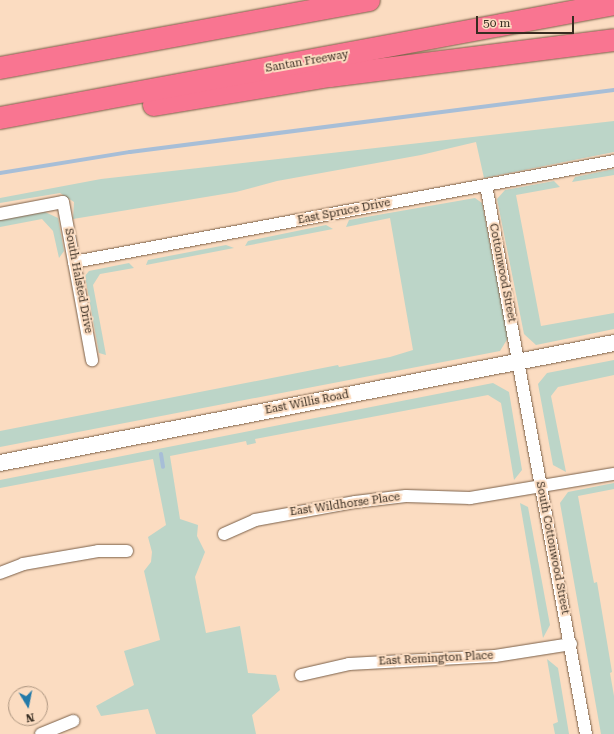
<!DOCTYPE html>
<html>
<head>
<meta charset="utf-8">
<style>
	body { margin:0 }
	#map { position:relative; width:614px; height:734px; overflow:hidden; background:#fbdcc1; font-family:"Roboto Serif",serif }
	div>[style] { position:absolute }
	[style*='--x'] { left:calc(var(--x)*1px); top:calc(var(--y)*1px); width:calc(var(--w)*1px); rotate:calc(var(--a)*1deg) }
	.green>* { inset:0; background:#bcd5c8 }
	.stream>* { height:4px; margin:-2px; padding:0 2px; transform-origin:2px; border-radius:2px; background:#a7bed7 }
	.roads { filter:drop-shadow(0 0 1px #7b6049) drop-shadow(0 0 1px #7b6049) }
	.minor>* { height:12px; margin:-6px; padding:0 6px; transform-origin:6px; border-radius:6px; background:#fff }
	.tertiary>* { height:16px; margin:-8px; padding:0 8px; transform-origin:8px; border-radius:8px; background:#fff }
	.motorway>* { height:22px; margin:-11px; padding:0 11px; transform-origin:11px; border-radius:11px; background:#f97591 }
	span { translate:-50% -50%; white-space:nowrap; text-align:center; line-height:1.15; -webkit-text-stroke:4px #fbdcc1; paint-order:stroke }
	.street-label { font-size:11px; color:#372c21 }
	.north { position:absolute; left:8px; top:686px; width:40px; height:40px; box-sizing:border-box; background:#fbdcc1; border:1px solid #ad9681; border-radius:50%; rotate:170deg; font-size:11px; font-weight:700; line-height:16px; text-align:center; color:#372c21 }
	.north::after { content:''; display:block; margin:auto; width:14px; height:18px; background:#247aa9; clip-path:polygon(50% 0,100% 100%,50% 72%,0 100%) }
	.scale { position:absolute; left:476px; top:16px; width:98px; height:18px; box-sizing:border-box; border:2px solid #372c21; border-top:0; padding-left:5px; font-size:12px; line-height:14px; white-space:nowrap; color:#372c21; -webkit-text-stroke:3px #fbdcc1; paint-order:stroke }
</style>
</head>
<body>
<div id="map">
	<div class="green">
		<i style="clip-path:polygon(614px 121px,614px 152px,484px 178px,476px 142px,421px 155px,277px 181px,236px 192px,73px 219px,74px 202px,60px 193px,0 203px,0 198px,101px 179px)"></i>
		<i style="clip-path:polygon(614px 169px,614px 175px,572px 182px,575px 177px)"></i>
		<i style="clip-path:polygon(554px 181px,560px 187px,516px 195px,541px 326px,614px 313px,614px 329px,536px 345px,524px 334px,497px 199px,505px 190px)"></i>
		<i style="clip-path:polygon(475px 198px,482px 203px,508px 338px,500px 351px,0 447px,0 431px,338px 365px,339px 367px,390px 357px,413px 350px,390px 218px,346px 227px,349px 220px)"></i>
		<i style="clip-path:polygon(45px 212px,58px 218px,64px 251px,59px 258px,53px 231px,42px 219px,0 227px,0 220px)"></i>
		<i style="clip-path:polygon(326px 225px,333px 229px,245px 246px,248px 241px)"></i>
		<i style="clip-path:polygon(226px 245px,234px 248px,146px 265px,148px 260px)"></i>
		<i style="clip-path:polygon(129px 263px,134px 268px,100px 274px,93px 285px,106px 355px,99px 353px,85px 276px,89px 271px)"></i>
		<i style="clip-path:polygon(614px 360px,614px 375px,558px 387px,551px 396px,566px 472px,553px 465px,538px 384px,547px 373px)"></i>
		<i style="clip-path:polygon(493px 383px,509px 392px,522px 470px,514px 480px,501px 403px,488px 395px,255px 439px,256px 443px,247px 445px,246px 441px,170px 456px,180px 519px,198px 525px,197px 536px,205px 552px,195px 577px,206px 633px,240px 626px,248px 673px,276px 675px,280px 690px,252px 715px,256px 734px,156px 734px,148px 709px,101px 716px,96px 706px,134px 685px,124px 651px,160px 640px,144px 571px,151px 562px,152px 552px,148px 537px,166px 525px,153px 459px,0 488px,0 480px)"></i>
		<i style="clip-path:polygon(614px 483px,614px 489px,578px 496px,594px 583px,597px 582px,612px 672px,610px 673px,614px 696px,614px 734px,601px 734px,560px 503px,568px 492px)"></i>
		<i style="clip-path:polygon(520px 503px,528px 507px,550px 625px,543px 638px)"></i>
		<i style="clip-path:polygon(547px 659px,558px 668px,569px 734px,555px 734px,553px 724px,558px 722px)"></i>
	</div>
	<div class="stream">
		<i style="--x:0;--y:173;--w:132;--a:-9.2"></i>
		<i style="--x:130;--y:152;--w:488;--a:-7.3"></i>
		<i style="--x:161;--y:454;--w:13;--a:81"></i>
	</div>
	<div class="roads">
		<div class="minor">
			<i style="--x:486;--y:185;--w:558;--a:79.68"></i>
			<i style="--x:0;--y:214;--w:64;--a:-10.8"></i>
			<i style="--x:63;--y:202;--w:161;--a:79.6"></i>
			<i style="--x:74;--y:262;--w:549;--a:-10.59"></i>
			<i style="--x:224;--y:534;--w:34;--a:-24"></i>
			<i style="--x:255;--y:520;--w:102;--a:-10.2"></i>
			<i style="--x:355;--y:502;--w:51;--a:-6.7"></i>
			<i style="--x:406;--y:496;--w:64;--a:1.8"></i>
			<i style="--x:470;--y:498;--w:146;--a:-9.5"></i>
			<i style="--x:0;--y:573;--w:25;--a:-21"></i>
			<i style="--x:23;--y:564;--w:76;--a:-9.8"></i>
			<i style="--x:98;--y:551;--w:29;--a:0"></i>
			<i style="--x:301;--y:675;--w:49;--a:-12.9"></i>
			<i style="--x:349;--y:664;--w:146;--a:-3.1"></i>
			<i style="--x:495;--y:656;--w:77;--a:-9"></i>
			<i style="--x:41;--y:734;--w:35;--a:-22"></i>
		</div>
		<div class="tertiary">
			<i style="--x:0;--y:463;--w:626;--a:-11.06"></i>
		</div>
		<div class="motorway">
			<i style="--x:0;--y:68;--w:375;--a:-10.4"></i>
			<i style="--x:154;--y:105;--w:178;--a:-9.4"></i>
			<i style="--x:330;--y:76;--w:286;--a:-7.2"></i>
			<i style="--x:0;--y:118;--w:624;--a:-10.52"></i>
		</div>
	</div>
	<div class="street-label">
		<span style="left:307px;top:62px;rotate:-10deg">Santan Freeway</span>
		<span style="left:344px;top:212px;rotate:-11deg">East Spruce Drive</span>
		<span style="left:502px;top:273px;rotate:79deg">Cottonwood Street</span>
		<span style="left:78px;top:281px;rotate:79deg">South Halsted Drive</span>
		<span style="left:307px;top:403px;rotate:-11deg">East Willis Road</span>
		<span style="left:345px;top:505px;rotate:-8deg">East Wildhorse Place</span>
		<span style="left:552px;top:548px;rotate:79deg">South Cottonwood Street</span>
		<span style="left:436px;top:659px;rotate:-3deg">East Remington Place</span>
	</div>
	<div class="north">N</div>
	<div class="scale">50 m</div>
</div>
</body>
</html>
